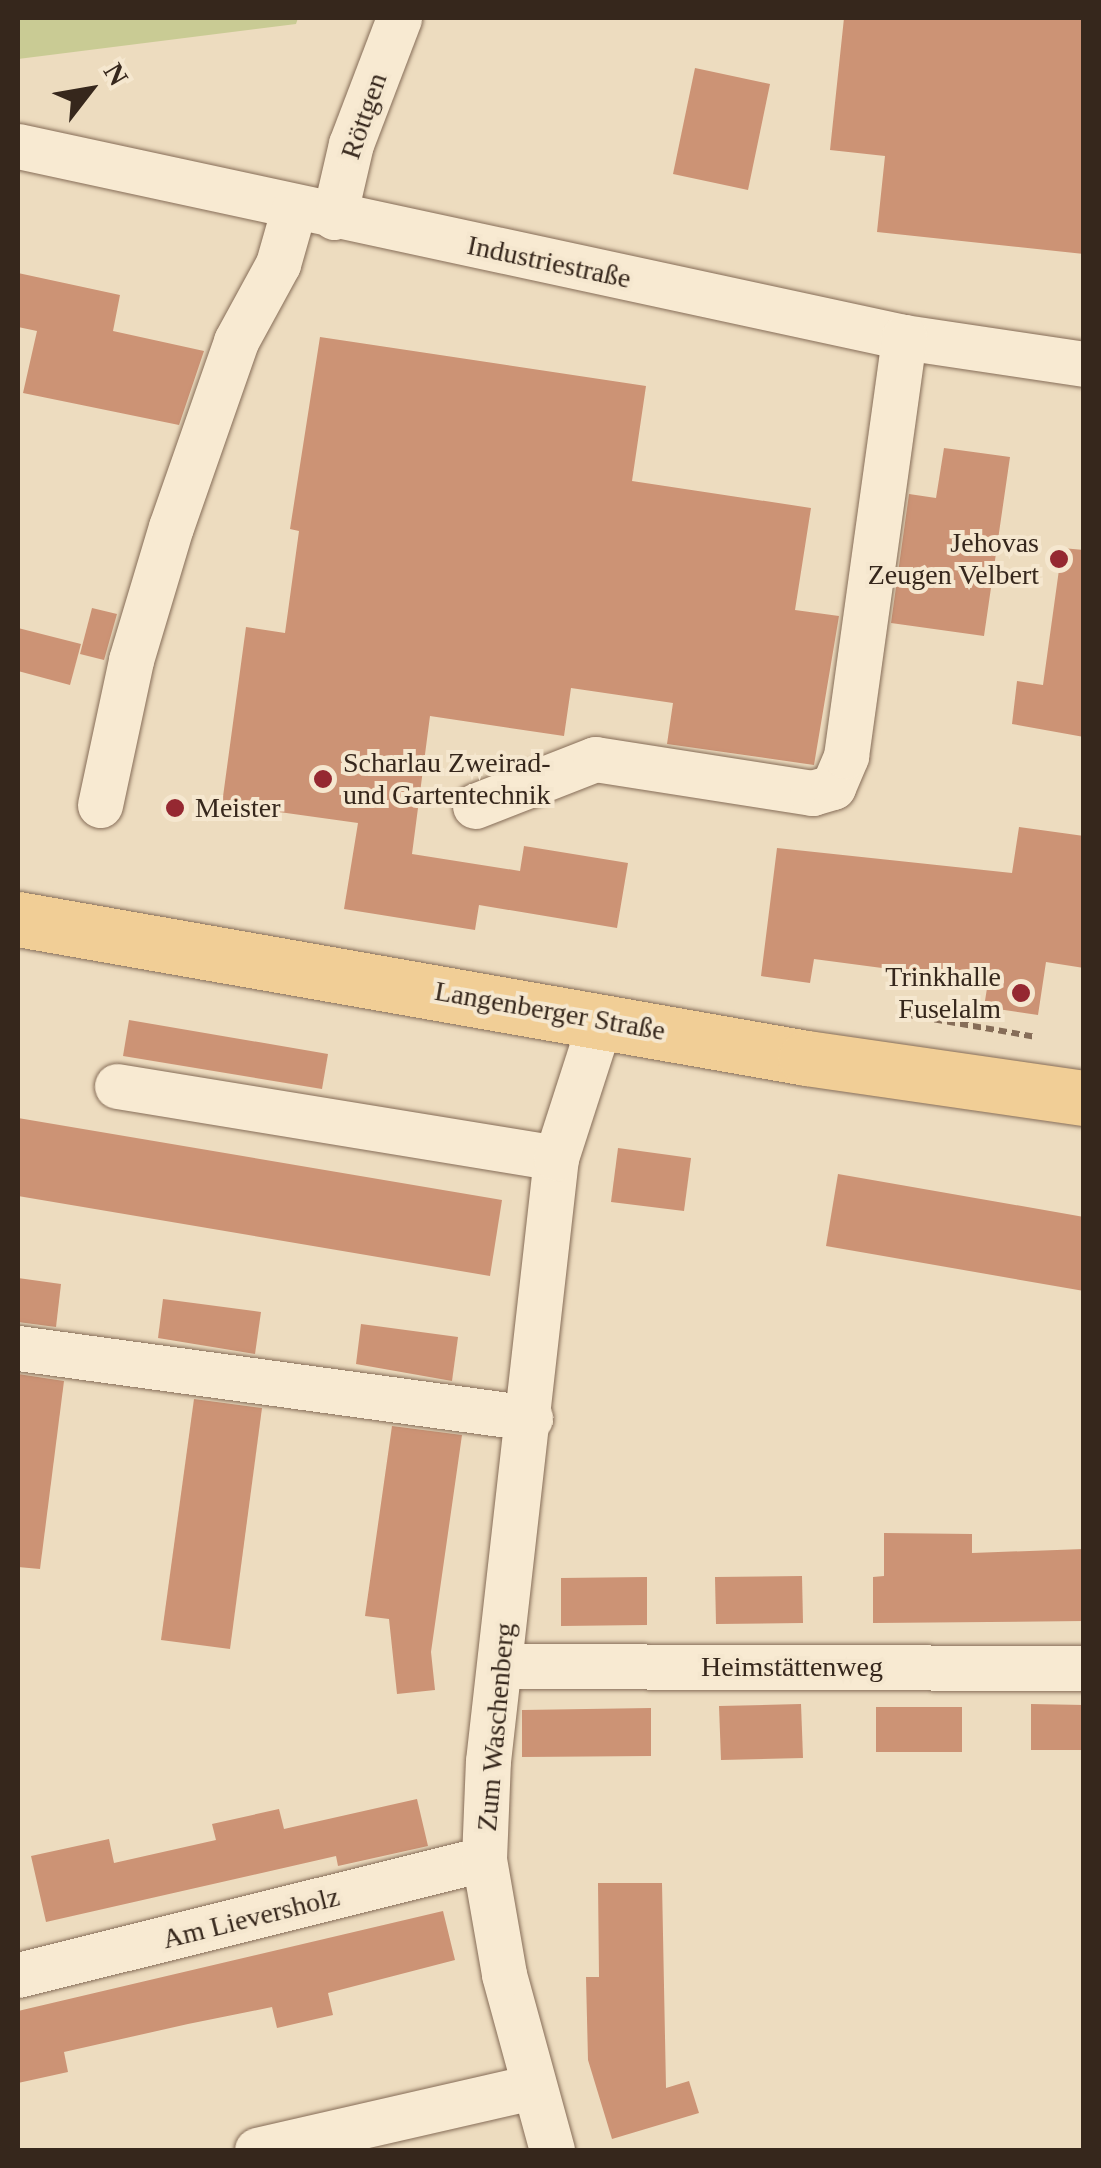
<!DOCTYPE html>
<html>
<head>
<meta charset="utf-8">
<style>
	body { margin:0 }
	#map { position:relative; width:1101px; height:2168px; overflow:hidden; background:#eddcbf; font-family:Georgia,serif }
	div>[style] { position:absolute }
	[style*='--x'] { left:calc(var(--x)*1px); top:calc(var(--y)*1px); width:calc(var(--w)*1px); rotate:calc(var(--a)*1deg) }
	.green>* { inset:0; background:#c9cb94 }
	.building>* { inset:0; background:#cc9375 }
	.path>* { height:6px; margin-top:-3px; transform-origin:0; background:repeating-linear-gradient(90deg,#866d58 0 8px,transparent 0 13px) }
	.roads { filter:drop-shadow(0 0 2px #866d58) drop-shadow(0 0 2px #866d58) }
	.minor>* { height:45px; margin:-22.5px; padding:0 22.5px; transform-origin:22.5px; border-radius:22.5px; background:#f8ead2 }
	.major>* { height:55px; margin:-27.5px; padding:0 27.5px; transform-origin:27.5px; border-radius:27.5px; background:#f1ce96 }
	.dots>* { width:28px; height:28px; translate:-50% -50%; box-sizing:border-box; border:5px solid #f5e7cf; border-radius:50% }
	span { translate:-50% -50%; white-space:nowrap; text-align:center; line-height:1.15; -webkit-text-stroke:8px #f5e7cf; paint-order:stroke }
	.street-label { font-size:28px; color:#36271c }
	.poi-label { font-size:28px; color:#36271c }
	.right { translate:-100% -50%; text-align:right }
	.left { translate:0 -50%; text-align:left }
	.frame { position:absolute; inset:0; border:20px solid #36271c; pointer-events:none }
	.north { position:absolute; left:40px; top:40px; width:100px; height:100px; -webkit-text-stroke:8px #f5e7cf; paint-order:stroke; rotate:59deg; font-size:28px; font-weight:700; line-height:40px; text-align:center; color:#36271c }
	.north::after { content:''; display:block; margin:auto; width:35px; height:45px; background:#36271c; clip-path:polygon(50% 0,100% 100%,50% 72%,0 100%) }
</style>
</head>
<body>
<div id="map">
	<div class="green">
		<i style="clip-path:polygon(18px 18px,298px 18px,296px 24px,18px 59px)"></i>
	</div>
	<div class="building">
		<i style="clip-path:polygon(844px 18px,1084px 18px,1084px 254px,877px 232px,885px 156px,830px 150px)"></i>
		<i style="clip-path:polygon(695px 68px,770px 84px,748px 190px,673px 174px)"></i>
		<i style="clip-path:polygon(18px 273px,120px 295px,113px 331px,204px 351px,179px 425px,23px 393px,37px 331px,18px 327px)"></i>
		<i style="clip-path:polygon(320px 337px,646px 386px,632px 481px,811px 508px,795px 610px,839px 616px,814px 765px,667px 744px,673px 703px,571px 688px,564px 736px,430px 716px,412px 854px,520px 871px,524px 846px,628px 863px,617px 928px,479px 905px,475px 930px,344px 909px,358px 823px,222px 804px,246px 627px,285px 633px,299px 531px,290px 529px)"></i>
		<i style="clip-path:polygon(944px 448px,1010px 457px,984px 636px,891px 623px,909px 494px,936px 498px)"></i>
		<i style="clip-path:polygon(1062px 548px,1084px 550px,1084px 737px,1012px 724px,1017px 681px,1043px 685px)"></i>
		<i style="clip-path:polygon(92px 608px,117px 614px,104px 660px,80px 654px)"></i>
		<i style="clip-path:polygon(18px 628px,81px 644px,70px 685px,18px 671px)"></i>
		<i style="clip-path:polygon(1019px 827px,1084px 836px,1084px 968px,1046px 962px,1038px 1015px,984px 1007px,988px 982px,814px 959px,810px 983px,761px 976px,777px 848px,1012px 873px)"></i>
		<i style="clip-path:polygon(129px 1020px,328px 1054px,322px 1089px,123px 1056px)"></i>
		<i style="clip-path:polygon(18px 1118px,502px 1200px,490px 1276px,18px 1196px)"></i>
		<i style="clip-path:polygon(618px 1148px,691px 1158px,684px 1211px,611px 1202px)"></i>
		<i style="clip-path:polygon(838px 1174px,1084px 1217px,1084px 1291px,826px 1246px)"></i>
		<i style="clip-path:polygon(18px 1278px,61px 1284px,56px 1327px,18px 1322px)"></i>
		<i style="clip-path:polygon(163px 1299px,261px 1312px,255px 1354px,158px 1338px)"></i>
		<i style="clip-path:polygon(361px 1324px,458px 1337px,452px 1381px,356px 1364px)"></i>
		<i style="clip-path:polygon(18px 1374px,64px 1381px,40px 1569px,18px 1567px)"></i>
		<i style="clip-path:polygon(194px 1399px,262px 1408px,230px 1649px,161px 1640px)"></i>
		<i style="clip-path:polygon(392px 1426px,462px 1435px,431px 1652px,435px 1690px,397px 1694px,389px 1619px,365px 1616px)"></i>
		<i style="clip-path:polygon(884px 1533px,972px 1534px,972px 1553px,1084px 1549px,1084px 1621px,873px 1623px,873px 1577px,884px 1576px)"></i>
		<i style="clip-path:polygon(802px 1576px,803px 1623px,716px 1624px,715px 1577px)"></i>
		<i style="clip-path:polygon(647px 1577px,647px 1625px,561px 1626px,561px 1578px)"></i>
		<i style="clip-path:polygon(801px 1704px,803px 1758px,721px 1760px,719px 1706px)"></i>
		<i style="clip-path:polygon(1031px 1704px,1084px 1705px,1084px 1750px,1031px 1750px)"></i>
		<i style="clip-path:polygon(876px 1707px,962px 1707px,962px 1752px,876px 1752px)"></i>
		<i style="clip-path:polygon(651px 1708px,651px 1756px,522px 1757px,522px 1710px)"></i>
		<i style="clip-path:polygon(417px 1799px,428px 1846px,338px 1866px,336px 1856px,46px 1922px,31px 1856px,109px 1839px,114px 1863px,216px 1840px,212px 1824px,279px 1809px,284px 1829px)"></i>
		<i style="clip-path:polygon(598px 1883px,662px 1883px,666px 2088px,689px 2081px,699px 2113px,612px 2139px,588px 2060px,586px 1977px,599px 1977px)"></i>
		<i style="clip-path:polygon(443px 1911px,455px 1960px,328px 1993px,333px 2015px,277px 2028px,272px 2007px,188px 2024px,64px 2052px,68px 2072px,18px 2083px,18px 2011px)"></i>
	</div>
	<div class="path">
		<i style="--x:909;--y:1015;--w:129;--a:9.8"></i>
	</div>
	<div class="roads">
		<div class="minor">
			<i style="--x:18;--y:146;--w:906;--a:12.17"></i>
			<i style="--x:904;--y:337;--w:182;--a:8.5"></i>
			<i style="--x:334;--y:217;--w:75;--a:-76.9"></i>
			<i style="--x:351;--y:144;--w:135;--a:-69.1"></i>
			<i style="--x:100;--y:805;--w:148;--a:-77.9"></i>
			<i style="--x:131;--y:660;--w:139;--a:-73.3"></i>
			<i style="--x:171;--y:527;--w:197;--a:-70.7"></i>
			<i style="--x:236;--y:341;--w:88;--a:-61.4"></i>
			<i style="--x:278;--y:264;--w:58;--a:-74.1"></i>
			<i style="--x:475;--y:806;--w:129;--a:-21.4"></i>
			<i style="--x:595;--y:759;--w:220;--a:8.9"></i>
			<i style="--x:812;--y:793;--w:22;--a:-16"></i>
			<i style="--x:833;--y:787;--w:34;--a:-67"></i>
			<i style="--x:846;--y:756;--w:423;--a:-82.1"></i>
			<i style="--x:117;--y:1086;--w:445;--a:9.3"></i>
			<i style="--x:18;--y:1348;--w:517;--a:7.79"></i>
			<i style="--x:500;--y:1666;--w:584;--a:0.2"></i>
			<i style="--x:18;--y:1975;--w:480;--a:-14"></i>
			<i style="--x:257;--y:2150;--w:282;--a:-12.9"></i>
			<i style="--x:552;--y:2150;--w:182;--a:-105.3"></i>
			<i style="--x:504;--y:1974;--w:117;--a:-99.9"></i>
			<i style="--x:484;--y:1859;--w:98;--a:-87.7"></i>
			<i style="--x:488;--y:1761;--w:607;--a:-83.57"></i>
			<i style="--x:556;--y:1158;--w:146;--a:-72.1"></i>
		</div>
		<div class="major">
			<i style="--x:18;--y:919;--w:800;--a:10"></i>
			<i style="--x:806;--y:1058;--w:281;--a:8.2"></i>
		</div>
	</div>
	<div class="dots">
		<i style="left:1059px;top:559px;background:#952831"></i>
		<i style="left:323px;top:779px;background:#952831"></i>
		<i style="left:175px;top:808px;background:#952831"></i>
		<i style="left:1021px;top:993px;background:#952831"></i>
	</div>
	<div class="street-label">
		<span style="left:364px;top:116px;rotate:-71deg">Röttgen</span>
		<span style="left:549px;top:262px;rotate:12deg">Industriestraße</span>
		<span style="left:550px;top:1011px;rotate:10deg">Langenberger Straße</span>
		<span style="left:792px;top:1667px">Heimstättenweg</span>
		<span style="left:496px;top:1727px;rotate:-85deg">Zum Waschenberg</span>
		<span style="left:251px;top:1918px;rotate:-14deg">Am Lieversholz</span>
	</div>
	<div class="poi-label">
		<span class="right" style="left:1039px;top:559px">Jehovas<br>Zeugen Velbert</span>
		<span class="left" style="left:343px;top:779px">Scharlau Zweirad-<br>und Gartentechnik</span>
		<span class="left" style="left:195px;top:808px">Meister</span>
		<span class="right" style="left:1001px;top:993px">Trinkhalle<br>Fuselalm</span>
	</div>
	<div class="frame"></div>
	<div class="north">N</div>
</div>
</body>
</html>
